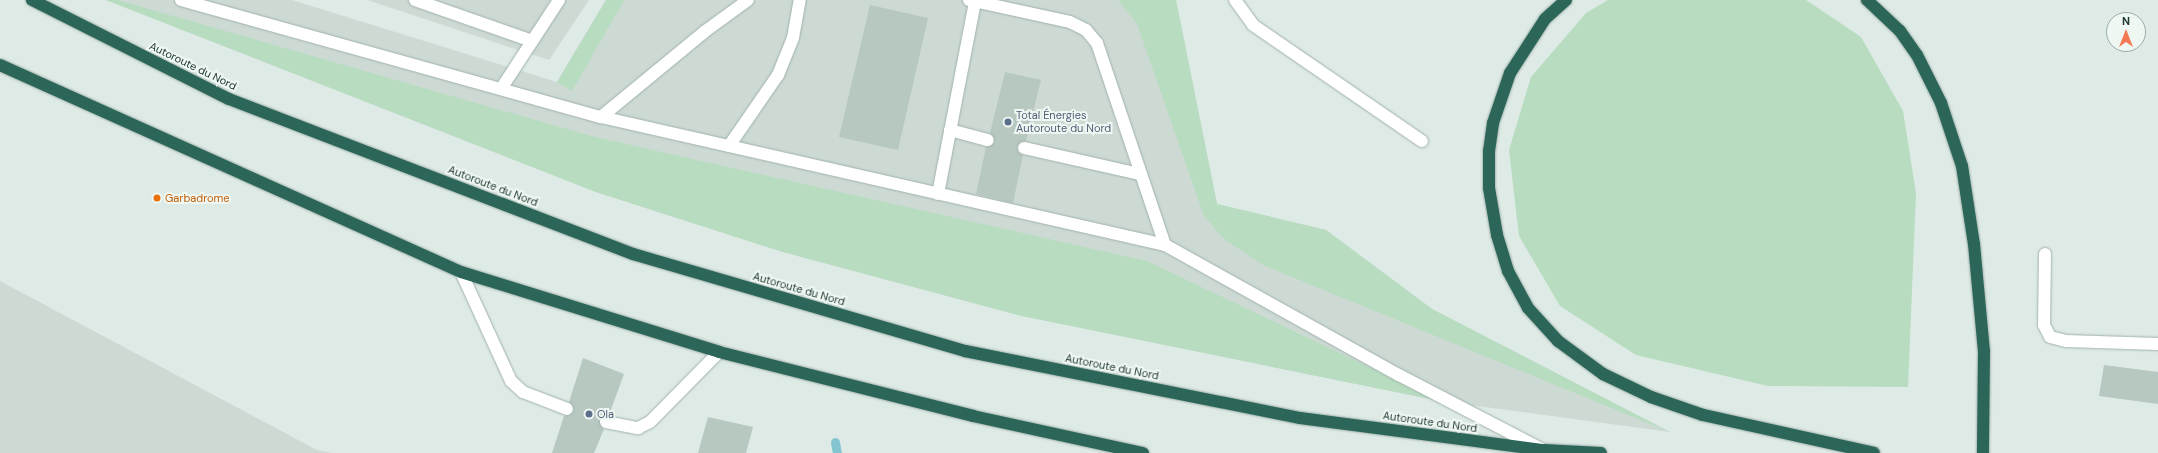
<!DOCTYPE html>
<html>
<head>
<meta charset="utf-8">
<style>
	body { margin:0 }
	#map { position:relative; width:2158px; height:453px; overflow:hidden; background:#deeae5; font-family:"DM Sans",sans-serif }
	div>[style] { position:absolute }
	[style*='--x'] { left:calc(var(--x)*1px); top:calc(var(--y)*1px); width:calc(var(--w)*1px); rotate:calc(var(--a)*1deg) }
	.built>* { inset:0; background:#cddad4 }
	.green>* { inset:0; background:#b7dcc0 }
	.stream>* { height:9px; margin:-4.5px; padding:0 4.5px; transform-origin:4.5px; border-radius:4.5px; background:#85c5d0 }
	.building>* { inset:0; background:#b7c8c0 }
	.roads { filter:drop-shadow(0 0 1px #a1b2ac) drop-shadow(0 0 1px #a1b2ac) }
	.service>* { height:12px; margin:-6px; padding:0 6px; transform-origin:6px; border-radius:6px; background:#fff }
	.minor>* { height:12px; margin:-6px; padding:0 6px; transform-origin:6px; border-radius:6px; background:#fff }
	.motorway>* { height:12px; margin:-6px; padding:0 6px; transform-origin:6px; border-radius:6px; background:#2b6659 }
	.dots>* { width:11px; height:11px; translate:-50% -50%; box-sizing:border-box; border:2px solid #eff7f3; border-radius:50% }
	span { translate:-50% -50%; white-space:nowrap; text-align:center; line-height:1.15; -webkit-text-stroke:4px #eff7f3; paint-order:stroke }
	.street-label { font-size:11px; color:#203a32 }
	.service-label { font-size:11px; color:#4e5e75 }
	.left { translate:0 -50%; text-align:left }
	.food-label { font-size:11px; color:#c56008 }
	.north { position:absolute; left:2106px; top:12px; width:40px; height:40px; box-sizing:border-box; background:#eff7f3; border:1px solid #9caba6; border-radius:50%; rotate:0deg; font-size:11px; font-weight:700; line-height:16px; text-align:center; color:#203a32 }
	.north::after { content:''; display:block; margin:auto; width:14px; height:18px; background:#f37954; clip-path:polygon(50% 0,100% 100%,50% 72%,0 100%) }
</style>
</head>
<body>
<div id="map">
	<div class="built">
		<i style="clip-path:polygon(106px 0,292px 0,557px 82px,606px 0,1176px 0,1217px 204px,1326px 230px,1432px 309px,1670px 432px,1440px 401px,1022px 316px,783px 252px,596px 192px)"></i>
		<i style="clip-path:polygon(367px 0,589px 0,549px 60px)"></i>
		<i style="clip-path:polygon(0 281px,317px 450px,332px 453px,0 453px)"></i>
	</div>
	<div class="green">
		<i style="clip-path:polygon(106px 0,117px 0,595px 137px,1147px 261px,1440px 401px,1022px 316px,783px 252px,596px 192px)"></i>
		<i style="clip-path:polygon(606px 0,624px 0,572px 91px,557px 82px)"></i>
		<i style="clip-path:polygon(1118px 0,1176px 0,1217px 204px,1326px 230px,1432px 309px,1670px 432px,1265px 266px,1225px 240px,1204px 216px,1137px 24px)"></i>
		<i style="clip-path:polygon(1608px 0,1806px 0,1861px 37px,1903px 111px,1916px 193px,1908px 387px,1768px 386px,1636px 355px,1560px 306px,1519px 236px,1509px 150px,1531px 77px,1586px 13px)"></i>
	</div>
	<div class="stream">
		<i style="--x:835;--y:442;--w:11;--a:80"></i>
	</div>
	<div class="building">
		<i style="clip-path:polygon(870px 5px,928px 18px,898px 150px,839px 137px)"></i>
		<i style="clip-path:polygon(1005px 72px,1041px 80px,1026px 141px,1017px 146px,1023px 155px,1013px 203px,976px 194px,986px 147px,995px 142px,990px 133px)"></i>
		<i style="clip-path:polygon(583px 358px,624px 374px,609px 415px,603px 415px,599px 420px,604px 429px,594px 453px,552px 453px,564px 416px,574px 411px,569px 402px)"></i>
		<i style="clip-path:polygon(2104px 365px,2158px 372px,2158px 404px,2099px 396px)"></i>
		<i style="clip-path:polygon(708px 417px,753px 427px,746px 453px,698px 453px)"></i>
	</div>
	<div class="roads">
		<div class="service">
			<i style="--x:181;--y:0;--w:436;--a:15.6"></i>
			<i style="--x:601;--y:117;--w:578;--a:12.79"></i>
			<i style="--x:1165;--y:245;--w:268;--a:29.1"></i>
			<i style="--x:1399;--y:375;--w:160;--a:27.5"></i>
			<i style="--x:415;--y:0;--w:124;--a:19.3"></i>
			<i style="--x:969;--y:0;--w:103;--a:12.3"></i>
			<i style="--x:1070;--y:22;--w:18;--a:27"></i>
			<i style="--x:1086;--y:30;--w:17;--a:50"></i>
			<i style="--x:1097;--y:43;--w:213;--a:71.4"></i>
			<i style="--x:501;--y:89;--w:106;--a:-56.9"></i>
			<i style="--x:601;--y:117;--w:134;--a:-39.5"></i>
			<i style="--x:704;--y:32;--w:54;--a:-36"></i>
			<i style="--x:950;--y:130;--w:39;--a:15"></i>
			<i style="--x:729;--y:146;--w:86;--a:-55.4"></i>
			<i style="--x:778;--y:75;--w:40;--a:-68"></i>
			<i style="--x:793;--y:38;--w:39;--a:-80"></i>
			<i style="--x:1024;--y:148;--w:118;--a:12.7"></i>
			<i style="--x:938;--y:194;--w:196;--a:-79.1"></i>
			<i style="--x:2045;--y:254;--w:71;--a:90.8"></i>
			<i style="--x:2044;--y:325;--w:13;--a:63"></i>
			<i style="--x:2050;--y:337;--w:16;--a:14"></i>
			<i style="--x:2066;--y:341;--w:92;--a:1.9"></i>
			<i style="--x:461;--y:272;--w:120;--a:65.4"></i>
			<i style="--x:511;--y:381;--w:16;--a:43"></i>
			<i style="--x:523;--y:392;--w:47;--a:21.1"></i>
			<i style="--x:606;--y:422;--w:33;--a:11"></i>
			<i style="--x:638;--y:428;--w:13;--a:-27"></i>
			<i style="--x:650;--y:422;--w:98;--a:-45.4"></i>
		</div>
		<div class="minor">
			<i style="--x:1235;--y:0;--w:31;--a:54"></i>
			<i style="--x:1253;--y:25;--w:205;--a:34.5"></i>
		</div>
		<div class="motorway">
			<i style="--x:32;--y:0;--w:220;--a:26.7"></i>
			<i style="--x:229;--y:99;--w:433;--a:21"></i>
			<i style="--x:633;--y:254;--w:346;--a:16.3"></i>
			<i style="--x:965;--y:351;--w:342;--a:11.3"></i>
			<i style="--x:1300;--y:418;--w:246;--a:7.5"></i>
			<i style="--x:1544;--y:450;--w:57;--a:3"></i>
			<i style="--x:1566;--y:0;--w:28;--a:138"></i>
			<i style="--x:1545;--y:19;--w:64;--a:122.9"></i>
			<i style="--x:1510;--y:73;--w:53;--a:108.8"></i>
			<i style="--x:1493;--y:123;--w:28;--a:98"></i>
			<i style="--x:1489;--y:151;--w:37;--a:90"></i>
			<i style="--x:1489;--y:188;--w:48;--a:80.3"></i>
			<i style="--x:1497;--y:235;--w:38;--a:73"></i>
			<i style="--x:1508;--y:271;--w:42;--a:61.6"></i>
			<i style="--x:1528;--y:308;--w:45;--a:47.7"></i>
			<i style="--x:1558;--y:341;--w:56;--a:36.3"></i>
			<i style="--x:1603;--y:374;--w:53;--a:25.6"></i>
			<i style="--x:1651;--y:397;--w:55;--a:19.1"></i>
			<i style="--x:1703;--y:415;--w:175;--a:12.5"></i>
			<i style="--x:1867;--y:0;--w:45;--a:43.2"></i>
			<i style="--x:1900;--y:31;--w:29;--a:55"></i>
			<i style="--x:1917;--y:55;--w:54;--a:63.4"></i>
			<i style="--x:1941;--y:103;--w:66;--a:71.6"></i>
			<i style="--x:1962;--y:166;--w:79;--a:81.3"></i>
			<i style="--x:1974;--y:244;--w:107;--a:84.7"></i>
			<i style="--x:1984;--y:351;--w:102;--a:90.6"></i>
			<i style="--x:0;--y:65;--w:505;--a:24.18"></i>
			<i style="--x:461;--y:272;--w:270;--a:17.2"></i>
			<i style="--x:719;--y:352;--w:262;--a:14.1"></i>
			<i style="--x:973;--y:416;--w:174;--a:12.3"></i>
		</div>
	</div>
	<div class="dots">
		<i style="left:1008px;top:122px;background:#5c6f8a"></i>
		<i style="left:157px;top:198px;background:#e8710a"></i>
		<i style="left:589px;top:414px;background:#5c6f8a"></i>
	</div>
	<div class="street-label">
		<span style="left:193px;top:66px;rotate:26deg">Autoroute du Nord</span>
		<span style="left:493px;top:186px;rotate:21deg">Autoroute du Nord</span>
		<span style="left:799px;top:289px;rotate:16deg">Autoroute du Nord</span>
		<span style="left:1112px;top:367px;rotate:11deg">Autoroute du Nord</span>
		<span style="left:1430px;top:422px;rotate:8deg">Autoroute du Nord</span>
	</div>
	<div class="service-label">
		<span class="left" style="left:1016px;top:122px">Total Énergies<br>Autoroute du Nord</span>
		<span class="left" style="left:597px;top:414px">Ola</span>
	</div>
	<div class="food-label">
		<span class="left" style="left:165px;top:198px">Garbadrome</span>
	</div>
	<div class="north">N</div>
</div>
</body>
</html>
